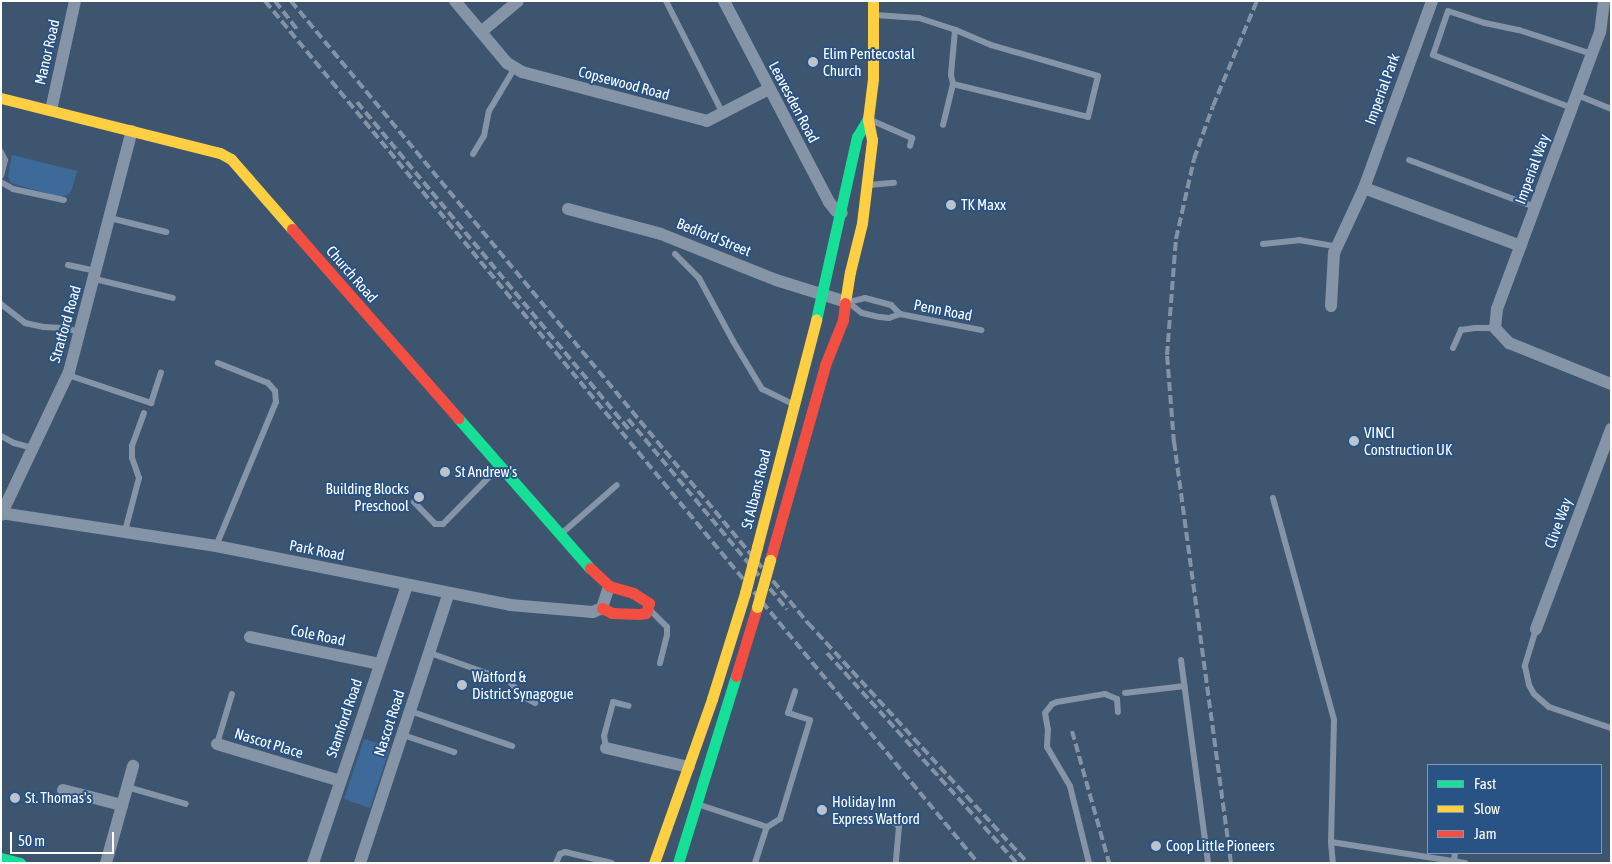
<!DOCTYPE html>
<html>
<head>
<meta charset="utf-8">
<style>
	body { margin:0 }
	#map { position:relative; width:1612px; height:864px; overflow:hidden; background:#3e5570; font-family:"Asap Condensed",sans-serif }
	div>[style] { position:absolute }
	[style*='--x'] { left:calc(var(--x)*1px); top:calc(var(--y)*1px); width:calc(var(--w)*1px); rotate:calc(var(--a)*1deg) }
	.green>* { inset:0; background:#3e6a9a }
	.lane>* { height:6px; margin:-3px; padding:0 3px; transform-origin:3px; border-radius:3px; background:#8594a6 }
	.street>* { height:12px; margin:-6px; padding:0 6px; transform-origin:6px; border-radius:6px; background:#8594a6 }
	.fast>* { height:11px; margin:-5.5px; padding:0 5.5px; transform-origin:5.5px; border-radius:5.5px; background:#16e098 }
	.slow>* { height:11px; margin:-5.5px; padding:0 5.5px; transform-origin:5.5px; border-radius:5.5px; background:#ffcf43 }
	.jam>* { height:11px; margin:-5.5px; padding:0 5.5px; transform-origin:5.5px; border-radius:5.5px; background:#f24e42 }
	.rail>* { height:4px; margin-top:-2px; transform-origin:0; background:repeating-linear-gradient(90deg,#8493a5 0 9px,transparent 0 13px) }
	.slow-bridge>* { height:11px; margin:-5.5px; padding:0 5.5px; transform-origin:5.5px; border-radius:5.5px; background:#ffcf43 }
	.dots>* { width:14px; height:14px; translate:-50% -50%; box-sizing:border-box; border:2px solid #295385; border-radius:50% }
	span { translate:-50% -50%; white-space:nowrap; text-align:center; line-height:1.15; -webkit-text-stroke:4px #295385; paint-order:stroke }
	.street-label { font-size:15px; color:#fff }
	.poi-label { font-size:15px; color:#fff }
	.left { translate:0 -50%; text-align:left }
	.right { translate:-100% -50%; text-align:right }
	.frame { position:absolute; inset:0; border:2px solid #fff; pointer-events:none }
	.legend { position:absolute; left:1427px; top:764px; width:175px; height:90px; box-sizing:border-box; background:#295385; border:1px solid #7f98b6; margin:0; padding:6px 9px; list-style:none; font-size:15px; color:#fff }
	.legend li { display:flex; align-items:center; gap:10px; height:25px }
	.legend b { width:25px; border:1px solid #7f98b6 }
	.scale { position:absolute; left:10px; top:832px; width:104px; height:22px; box-sizing:border-box; border:2px solid #fff; border-top:0; padding-left:6px; font-size:15px; line-height:18px; white-space:nowrap; color:#fff; -webkit-text-stroke:4px #295385; paint-order:stroke }
</style>
</head>
<body>
<div id="map">
	<div class="green">
		<i style="clip-path:polygon(12px 155px,77px 171px,72px 189px,69px 194px,60px 197px,11px 183px,8px 177px)"></i>
		<i style="clip-path:polygon(364px 739px,390px 747px,370px 808px,344px 799px)"></i>
	</div>
	<div class="lane">
		<i style="--x:666;--y:1;--w:127;--a:63.2"></i>
		<i style="--x:875;--y:15;--w:44;--a:3.9"></i>
		<i style="--x:919;--y:18;--w:38;--a:18"></i>
		<i style="--x:955;--y:30;--w:45;--a:95.1"></i>
		<i style="--x:951;--y:75;--w:9;--a:77"></i>
		<i style="--x:953;--y:84;--w:42;--a:103.7"></i>
		<i style="--x:953;--y:84;--w:139;--a:13.7"></i>
		<i style="--x:1088;--y:117;--w:42;--a:-76.3"></i>
		<i style="--x:1098;--y:76;--w:111;--a:-163.8"></i>
		<i style="--x:991;--y:45;--w:39;--a:-157"></i>
		<i style="--x:1577;--y:95;--w:37;--a:22"></i>
		<i style="--x:1572;--y:108;--w:149;--a:-159.1"></i>
		<i style="--x:1433;--y:55;--w:46;--a:-71.2"></i>
		<i style="--x:1448;--y:11;--w:39;--a:18"></i>
		<i style="--x:1485;--y:23;--w:35;--a:12"></i>
		<i style="--x:1519;--y:30;--w:77;--a:18.2"></i>
		<i style="--x:873;--y:121;--w:43;--a:23.6"></i>
		<i style="--x:912;--y:138;--w:8;--a:104"></i>
		<i style="--x:1;--y:152;--w:9;--a:63"></i>
		<i style="--x:5;--y:160;--w:16;--a:104"></i>
		<i style="--x:473;--y:154;--w:21;--a:-59"></i>
		<i style="--x:484;--y:136;--w:25;--a:-79"></i>
		<i style="--x:489;--y:111;--w:49;--a:-59.2"></i>
		<i style="--x:1409;--y:160;--w:134;--a:20.5"></i>
		<i style="--x:1;--y:182;--w:14;--a:30"></i>
		<i style="--x:13;--y:189;--w:52;--a:12.2"></i>
		<i style="--x:869;--y:185;--w:25;--a:-5"></i>
		<i style="--x:110;--y:218;--w:58;--a:14"></i>
		<i style="--x:1263;--y:244;--w:36;--a:-6"></i>
		<i style="--x:1299;--y:240;--w:39;--a:10"></i>
		<i style="--x:675;--y:254;--w:34;--a:45"></i>
		<i style="--x:699;--y:278;--w:72;--a:61.6"></i>
		<i style="--x:733;--y:341;--w:56;--a:58.9"></i>
		<i style="--x:762;--y:389;--w:34;--a:26"></i>
		<i style="--x:68;--y:265;--w:30;--a:12"></i>
		<i style="--x:95;--y:279;--w:80;--a:13.7"></i>
		<i style="--x:849;--y:302;--w:16;--a:-14"></i>
		<i style="--x:865;--y:298;--w:27;--a:15"></i>
		<i style="--x:891;--y:305;--w:13;--a:45"></i>
		<i style="--x:900;--y:314;--w:83;--a:11.2"></i>
		<i style="--x:849;--y:303;--w:16;--a:38"></i>
		<i style="--x:862;--y:313;--w:18;--a:13"></i>
		<i style="--x:880;--y:317;--w:9;--a:6"></i>
		<i style="--x:889;--y:318;--w:12;--a:-20"></i>
		<i style="--x:1;--y:304;--w:31;--a:38"></i>
		<i style="--x:25;--y:323;--w:19;--a:12"></i>
		<i style="--x:44;--y:327;--w:20;--a:3"></i>
		<i style="--x:64;--y:328;--w:16;--a:14"></i>
		<i style="--x:1453;--y:348;--w:20;--a:-66"></i>
		<i style="--x:1461;--y:330;--w:14;--a:-8"></i>
		<i style="--x:1475;--y:328;--w:20;--a:0"></i>
		<i style="--x:68;--y:375;--w:88;--a:18.6"></i>
		<i style="--x:151;--y:403;--w:32;--a:-72"></i>
		<i style="--x:1;--y:436;--w:15;--a:28"></i>
		<i style="--x:14;--y:443;--w:20;--a:15"></i>
		<i style="--x:1273;--y:498;--w:230;--a:74.6"></i>
		<i style="--x:1334;--y:720;--w:122;--a:91.4"></i>
		<i style="--x:1331;--y:842;--w:21;--a:85"></i>
		<i style="--x:414;--y:502;--w:30;--a:46"></i>
		<i style="--x:435;--y:524;--w:8;--a:0"></i>
		<i style="--x:443;--y:524;--w:80;--a:-45.5"></i>
		<i style="--x:125;--y:531;--w:55;--a:-75.2"></i>
		<i style="--x:139;--y:478;--w:21;--a:-109"></i>
		<i style="--x:132;--y:458;--w:12;--a:-90"></i>
		<i style="--x:132;--y:446;--w:35;--a:-70"></i>
		<i style="--x:561;--y:534;--w:74;--a:-41.2"></i>
		<i style="--x:216;--y:546;--w:156;--a:-67.4"></i>
		<i style="--x:276;--y:402;--w:11;--a:-95"></i>
		<i style="--x:275;--y:391;--w:11;--a:-131"></i>
		<i style="--x:268;--y:383;--w:54;--a:-158.2"></i>
		<i style="--x:649;--y:609;--w:25;--a:45"></i>
		<i style="--x:667;--y:627;--w:8;--a:90"></i>
		<i style="--x:667;--y:635;--w:29;--a:104"></i>
		<i style="--x:1536;--y:629;--w:39;--a:107"></i>
		<i style="--x:1525;--y:666;--w:19;--a:78"></i>
		<i style="--x:1529;--y:685;--w:10;--a:61"></i>
		<i style="--x:1534;--y:694;--w:20;--a:41"></i>
		<i style="--x:1549;--y:707;--w:65;--a:18.7"></i>
		<i style="--x:430;--y:653;--w:84;--a:19.5"></i>
		<i style="--x:509;--y:681;--w:20;--a:49"></i>
		<i style="--x:522;--y:696;--w:15;--a:28"></i>
		<i style="--x:1181;--y:660;--w:205;--a:82.4"></i>
		<i style="--x:1125;--y:693;--w:60;--a:-6.7"></i>
		<i style="--x:410;--y:711;--w:108;--a:18.9"></i>
		<i style="--x:403;--y:735;--w:54;--a:18.4"></i>
		<i style="--x:217;--y:744;--w:52;--a:-73.3"></i>
		<i style="--x:606;--y:748;--w:12;--a:-99"></i>
		<i style="--x:604;--y:736;--w:35;--a:-75"></i>
		<i style="--x:613;--y:702;--w:16;--a:14"></i>
		<i style="--x:127;--y:787;--w:61;--a:16.1"></i>
		<i style="--x:697;--y:804;--w:74;--a:18.2"></i>
		<i style="--x:887;--y:818;--w:14;--a:34"></i>
		<i style="--x:899;--y:826;--w:37;--a:95"></i>
		<i style="--x:1331;--y:842;--w:136;--a:8.9"></i>
		<i style="--x:1454;--y:861;--w:8;--a:-83"></i>
		<i style="--x:556;--y:863;--w:10;--a:-66"></i>
		<i style="--x:560;--y:854;--w:5;--a:-22"></i>
		<i style="--x:565;--y:852;--w:48;--a:13.2"></i>
		<i style="--x:755;--y:863;--w:38;--a:-72"></i>
		<i style="--x:767;--y:827;--w:15;--a:-32"></i>
		<i style="--x:780;--y:819;--w:103;--a:-73.1"></i>
		<i style="--x:810;--y:720;--w:23;--a:-162"></i>
		<i style="--x:788;--y:713;--w:23;--a:-72"></i>
		<i style="--x:1089;--y:863;--w:79;--a:-103.9"></i>
		<i style="--x:1070;--y:786;--w:45;--a:-120.5"></i>
		<i style="--x:1047;--y:747;--w:17;--a:-87"></i>
		<i style="--x:1048;--y:730;--w:17;--a:-100"></i>
		<i style="--x:1045;--y:713;--w:11;--a:-52"></i>
		<i style="--x:1052;--y:704;--w:5;--a:-22"></i>
		<i style="--x:1057;--y:702;--w:49;--a:-9.5"></i>
		<i style="--x:1105;--y:694;--w:13;--a:23"></i>
		<i style="--x:1117;--y:699;--w:13;--a:86"></i>
	</div>
	<div class="street">
		<i style="--x:455;--y:1;--w:81;--a:50"></i>
		<i style="--x:507;--y:63;--w:17;--a:31"></i>
		<i style="--x:522;--y:72;--w:191;--a:14.8"></i>
		<i style="--x:707;--y:121;--w:70;--a:-27.3"></i>
		<i style="--x:724;--y:1;--w:227;--a:62.4"></i>
		<i style="--x:829;--y:202;--w:11;--a:52"></i>
		<i style="--x:836;--y:211;--w:6;--a:18"></i>
		<i style="--x:1604;--y:1;--w:31;--a:97"></i>
		<i style="--x:1600;--y:32;--w:296;--a:110.4"></i>
		<i style="--x:1497;--y:309;--w:19;--a:96"></i>
		<i style="--x:1495;--y:328;--w:21;--a:47"></i>
		<i style="--x:1509;--y:343;--w:110;--a:21.9"></i>
		<i style="--x:481;--y:32;--w:48;--a:-40"></i>
		<i style="--x:51;--y:110;--w:112;--a:-77.6"></i>
		<i style="--x:1364;--y:188;--w:167;--a:20.3"></i>
		<i style="--x:568;--y:209;--w:96;--a:15"></i>
		<i style="--x:661;--y:234;--w:124;--a:21.8"></i>
		<i style="--x:776;--y:280;--w:73;--a:17.4"></i>
		<i style="--x:1331;--y:306;--w:53;--a:-86.8"></i>
		<i style="--x:1334;--y:253;--w:72;--a:-65.2"></i>
		<i style="--x:1364;--y:188;--w:199;--a:-70"></i>
		<i style="--x:1;--y:513;--w:218;--a:8.7"></i>
		<i style="--x:216;--y:546;--w:300;--a:11.3"></i>
		<i style="--x:510;--y:605;--w:83;--a:4.8"></i>
		<i style="--x:593;--y:612;--w:10;--a:-24"></i>
		<i style="--x:602;--y:608;--w:23;--a:-72"></i>
		<i style="--x:1;--y:515;--w:158;--a:-64.6"></i>
		<i style="--x:69;--y:372;--w:249;--a:-75.4"></i>
		<i style="--x:1536;--y:629;--w:214;--a:-69.4"></i>
		<i style="--x:250;--y:637;--w:132;--a:11.8"></i>
		<i style="--x:217;--y:744;--w:128;--a:16.7"></i>
		<i style="--x:606;--y:748;--w:85;--a:12.9"></i>
		<i style="--x:63;--y:790;--w:61;--a:14.3"></i>
		<i style="--x:106;--y:863;--w:101;--a:-74.4"></i>
		<i style="--x:313;--y:863;--w:293;--a:-71.3"></i>
		<i style="--x:360;--y:863;--w:284;--a:-71.8"></i>
	</div>
	<div class="fast">
		<i style="--x:816;--y:320;--w:188;--a:-77.4"></i>
		<i style="--x:857;--y:137;--w:21;--a:-59"></i>
		<i style="--x:458;--y:418;--w:200;--a:48.7"></i>
		<i style="--x:1;--y:858;--w:20;--a:15"></i>
		<i style="--x:678;--y:863;--w:196;--a:-72.8"></i>
	</div>
	<div class="slow">
		<i style="--x:1;--y:98;--w:226;--a:14.1"></i>
		<i style="--x:220;--y:153;--w:13;--a:29"></i>
		<i style="--x:231;--y:159;--w:93;--a:48.9"></i>
		<i style="--x:845;--y:303;--w:31;--a:-81"></i>
		<i style="--x:850;--y:272;--w:50;--a:-76.2"></i>
		<i style="--x:862;--y:223;--w:84;--a:-83.1"></i>
		<i style="--x:872;--y:140;--w:21;--a:-101"></i>
		<i style="--x:868;--y:119;--w:40;--a:-82.9"></i>
		<i style="--x:873;--y:79;--w:78;--a:-90"></i>
		<i style="--x:757;--y:547;--w:235;--a:-75.4"></i>
		<i style="--x:654;--y:863;--w:174;--a:-70.5"></i>
		<i style="--x:712;--y:699;--w:111;--a:-72.7"></i>
	</div>
	<div class="jam">
		<i style="--x:292;--y:229;--w:252;--a:48.7"></i>
		<i style="--x:770;--y:560;--w:203;--a:-74.2"></i>
		<i style="--x:825;--y:365;--w:48;--a:-68.2"></i>
		<i style="--x:843;--y:320;--w:17;--a:-83"></i>
		<i style="--x:590;--y:568;--w:26;--a:43"></i>
		<i style="--x:609;--y:586;--w:25;--a:16"></i>
		<i style="--x:633;--y:593;--w:19;--a:32"></i>
		<i style="--x:649;--y:603;--w:10;--a:107"></i>
		<i style="--x:646;--y:613;--w:7;--a:172"></i>
		<i style="--x:639;--y:614;--w:27;--a:-178"></i>
		<i style="--x:612;--y:613;--w:11;--a:-153"></i>
		<i style="--x:736;--y:676;--w:72;--a:-73.1"></i>
	</div>
	<div class="rail">
		<i style="--x:265;--y:1;--w:1119;--a:50.4"></i>
		<i style="--x:275;--y:1;--w:37;--a:52"></i>
		<i style="--x:291;--y:1;--w:809;--a:50.27"></i>
		<i style="--x:808;--y:623;--w:326;--a:47.5"></i>
		<i style="--x:357;--y:102;--w:425;--a:50.3"></i>
		<i style="--x:628;--y:419;--w:248;--a:50.1"></i>
		<i style="--x:827;--y:653;--w:283;--a:47.9"></i>
		<i style="--x:1072;--y:731;--w:137;--a:74.3"></i>
		<i style="--x:1231;--y:863;--w:424;--a:-97.7"></i>
		<i style="--x:1174;--y:443;--w:88;--a:-94.5"></i>
		<i style="--x:1167;--y:355;--w:116;--a:-85.6"></i>
		<i style="--x:1176;--y:239;--w:82;--a:-77.3"></i>
		<i style="--x:1194;--y:159;--w:56;--a:-70.3"></i>
		<i style="--x:1213;--y:106;--w:114;--a:-67.3"></i>
	</div>
	<div class="slow-bridge">
		<i style="--x:745;--y:593;--w:48;--a:-75.4"></i>
		<i style="--x:757;--y:607;--w:49;--a:-74.5"></i>
	</div>
	<div class="dots">
		<i style="left:813px;top:62px;background:#bbc4cd"></i>
		<i style="left:951px;top:205px;background:#bbc4cd"></i>
		<i style="left:1354px;top:441px;background:#bbc4cd"></i>
		<i style="left:445px;top:472px;background:#bbc4cd"></i>
		<i style="left:419px;top:497px;background:#bbc4cd"></i>
		<i style="left:462px;top:685px;background:#bbc4cd"></i>
		<i style="left:15px;top:798px;background:#bbc4cd"></i>
		<i style="left:822px;top:810px;background:#bbc4cd"></i>
		<i style="left:1156px;top:846px;background:#bbc4cd"></i>
	</div>
	<div class="street-label">
		<span style="left:47px;top:52px;rotate:-77deg">Manor Road</span>
		<span style="left:624px;top:83px;rotate:15deg">Copsewood Road</span>
		<span style="left:1382px;top:89px;rotate:-70deg">Imperial Park</span>
		<span style="left:794px;top:102px;rotate:62deg">Leavesden Road</span>
		<span style="left:1532px;top:169px;rotate:-70deg">Imperial Way</span>
		<span style="left:714px;top:237px;rotate:22deg">Bedford Street</span>
		<span style="left:352px;top:274px;rotate:49deg">Church Road</span>
		<span style="left:943px;top:310px;rotate:11deg">Penn Road</span>
		<span style="left:65px;top:324px;rotate:-74deg">Stratford Road</span>
		<span style="left:756px;top:489px;rotate:-76deg">St Albans Road</span>
		<span style="left:1558px;top:523px;rotate:-70deg">Clive Way</span>
		<span style="left:317px;top:550px;rotate:11deg">Park Road</span>
		<span style="left:318px;top:635px;rotate:12deg">Cole Road</span>
		<span style="left:344px;top:718px;rotate:-71deg">Stamford Road</span>
		<span style="left:389px;top:723px;rotate:-72deg">Nascot Road</span>
		<span style="left:269px;top:743px;rotate:17deg">Nascot Place</span>
	</div>
	<div class="poi-label">
		<span class="left" style="left:823px;top:62px">Elim Pentecostal<br>Church</span>
		<span class="left" style="left:961px;top:205px">TK Maxx</span>
		<span class="left" style="left:1364px;top:441px">VINCI<br>Construction UK</span>
		<span class="left" style="left:455px;top:472px">St Andrew's</span>
		<span class="right" style="left:409px;top:497px">Building Blocks<br>Preschool</span>
		<span class="left" style="left:472px;top:685px">Watford &amp;<br>District Synagogue</span>
		<span class="left" style="left:25px;top:798px">St. Thomas's</span>
		<span class="left" style="left:832px;top:810px">Holiday Inn<br>Express Watford</span>
		<span class="left" style="left:1166px;top:846px">Coop Little Pioneers</span>
	</div>
	<div class="frame"></div>
	<ul class="legend">
	<li><b style="height:6px;background:#16e098"></b>Fast</li>
	<li><b style="height:6px;background:#ffcf43"></b>Slow</li>
	<li><b style="height:6px;background:#f24e42"></b>Jam</li>
	</ul>
	<div class="scale">50 m</div>
</div>
</body>
</html>
